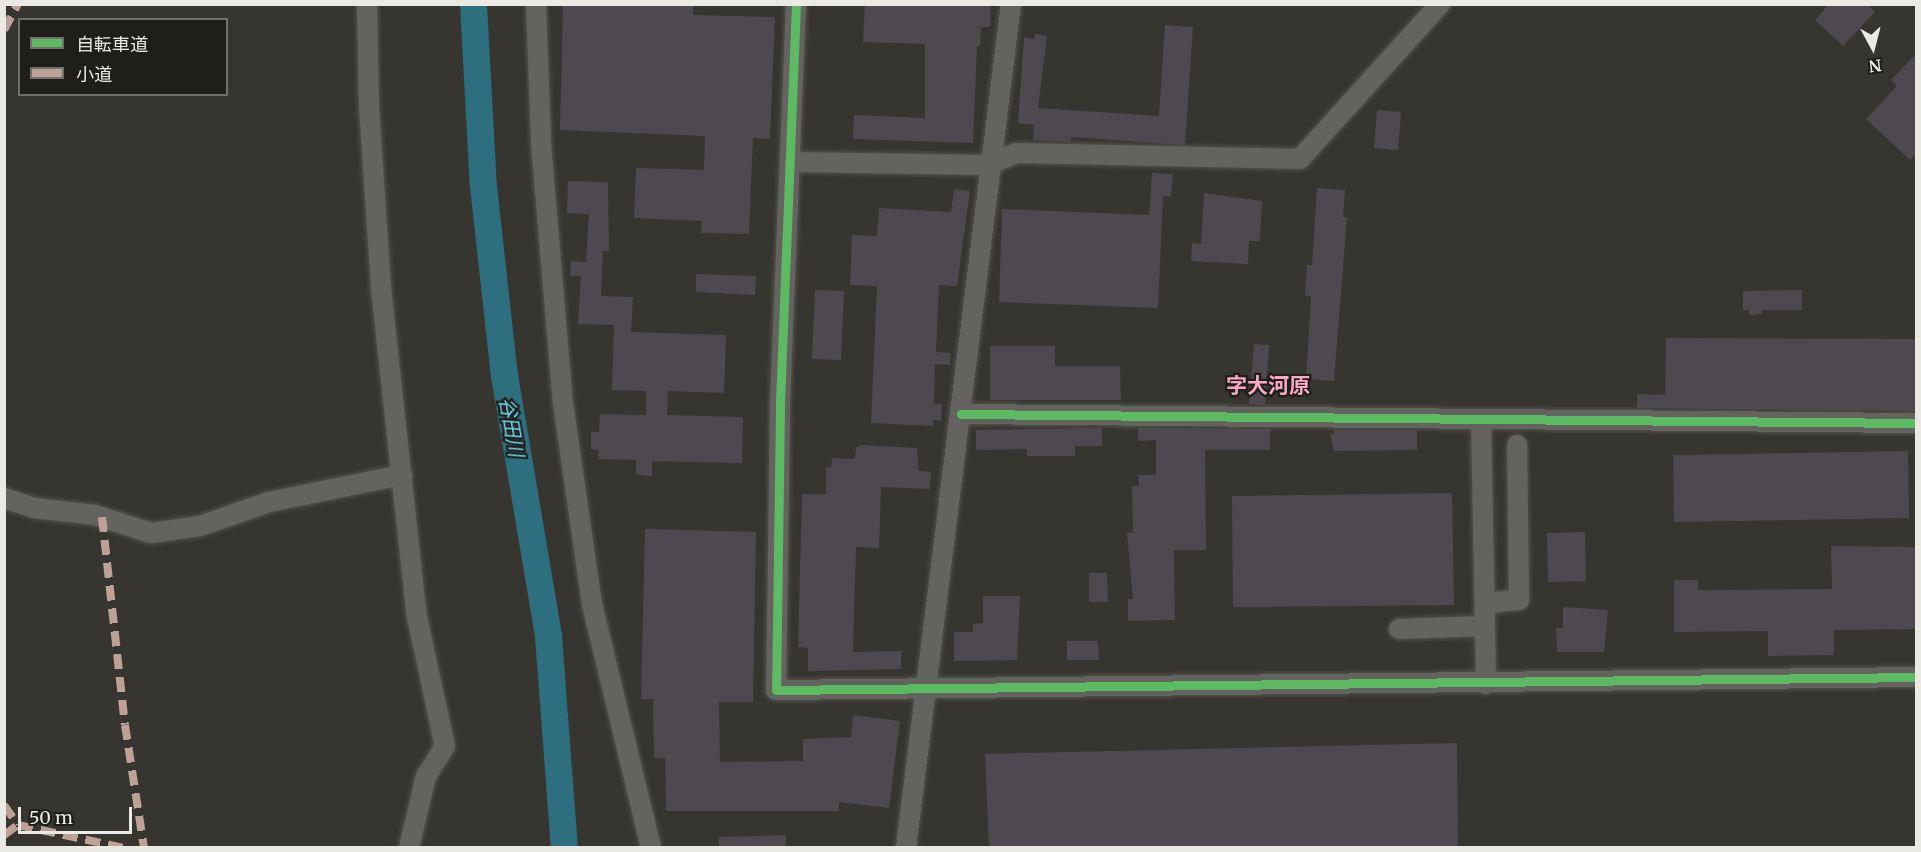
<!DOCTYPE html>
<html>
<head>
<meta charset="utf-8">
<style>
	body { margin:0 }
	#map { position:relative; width:1921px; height:852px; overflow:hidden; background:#363530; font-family:Merriweather,"Noto Sans JP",serif }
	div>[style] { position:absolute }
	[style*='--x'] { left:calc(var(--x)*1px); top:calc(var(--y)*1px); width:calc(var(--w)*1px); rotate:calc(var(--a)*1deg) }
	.river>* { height:27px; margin:-13.5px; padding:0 13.5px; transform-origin:13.5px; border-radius:13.5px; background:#2d6f7e }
	.building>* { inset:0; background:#4e494f }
	.roads { filter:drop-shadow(0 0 2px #53524d) drop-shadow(0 0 2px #53524d) }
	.minor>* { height:20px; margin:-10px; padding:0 10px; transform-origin:10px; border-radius:10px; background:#646360 }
	.quiet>* { height:8px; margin-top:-4px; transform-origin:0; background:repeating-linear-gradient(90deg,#bda197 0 15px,transparent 0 23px) }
	.cycleway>* { height:9px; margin:-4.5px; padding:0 4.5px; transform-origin:4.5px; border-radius:4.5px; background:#5cba63 }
	span { translate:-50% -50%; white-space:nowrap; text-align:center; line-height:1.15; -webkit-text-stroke:4.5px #1f1e1a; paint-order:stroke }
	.water-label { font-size:20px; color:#6ed9f4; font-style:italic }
	.quarter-label { font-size:21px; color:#f8a8c6; font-weight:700 }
	.frame { position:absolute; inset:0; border:6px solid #ebe9e3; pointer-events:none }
	.legend { position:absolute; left:18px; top:18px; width:210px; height:78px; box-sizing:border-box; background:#1f1e1a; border:2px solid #716f6a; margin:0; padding:8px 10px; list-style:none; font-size:18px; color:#ebe9e3 }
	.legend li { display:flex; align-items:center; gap:12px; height:30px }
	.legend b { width:30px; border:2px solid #716f6a }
	.north { position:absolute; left:1843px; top:18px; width:60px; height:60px; -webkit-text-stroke:4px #1f1e1a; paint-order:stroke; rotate:173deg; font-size:16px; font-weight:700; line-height:24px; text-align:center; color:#ebe9e3 }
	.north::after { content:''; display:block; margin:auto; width:21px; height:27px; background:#ebe9e3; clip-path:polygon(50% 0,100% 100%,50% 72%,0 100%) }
	.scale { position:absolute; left:18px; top:807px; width:114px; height:27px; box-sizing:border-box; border:3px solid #ebe9e3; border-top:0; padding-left:8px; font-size:18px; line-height:21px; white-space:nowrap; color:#ebe9e3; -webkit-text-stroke:4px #1f1e1a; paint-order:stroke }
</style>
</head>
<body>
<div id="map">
	<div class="river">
		<i style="--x:473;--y:4;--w:182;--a:86.9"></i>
		<i style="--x:483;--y:186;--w:190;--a:83.7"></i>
		<i style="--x:504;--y:375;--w:265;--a:80.4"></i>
		<i style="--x:548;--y:636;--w:213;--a:85.7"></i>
	</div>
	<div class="building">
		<i style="clip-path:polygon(563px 4px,693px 4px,693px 15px,775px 17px,770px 139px,753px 138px,749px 234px,701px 233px,702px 221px,634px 218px,636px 168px,704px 170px,705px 136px,560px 130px)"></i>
		<i style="clip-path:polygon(865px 4px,991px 4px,990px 27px,981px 27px,980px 46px,977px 46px,973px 143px,853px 139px,854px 115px,925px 118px,925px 44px,863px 42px)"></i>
		<i style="clip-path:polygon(1829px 4px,1867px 4px,1875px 12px,1843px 46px,1815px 20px)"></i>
		<i style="clip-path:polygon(1165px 25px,1193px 27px,1185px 145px,1071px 137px,1071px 142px,1033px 140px,1034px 125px,1018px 123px,1024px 37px,1034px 39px,1035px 34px,1047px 36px,1038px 108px,1159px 116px)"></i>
		<i style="clip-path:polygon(1917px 53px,1917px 153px,1910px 160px,1866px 119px,1897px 86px,1891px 80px)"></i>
		<i style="clip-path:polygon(1377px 110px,1401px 112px,1398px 150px,1374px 148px)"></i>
		<i style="clip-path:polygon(1152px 173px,1173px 174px,1171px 197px,1163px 196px,1158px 308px,999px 302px,1002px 209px,1149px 215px)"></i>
		<i style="clip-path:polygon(568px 181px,608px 182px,609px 251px,603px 251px,601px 296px,633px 297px,631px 332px,726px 335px,724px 393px,668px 391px,667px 415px,743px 417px,742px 463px,652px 461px,652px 476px,636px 475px,636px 460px,598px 459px,599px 450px,591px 449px,591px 432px,599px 432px,600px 414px,646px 415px,646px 391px,612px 390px,614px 325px,578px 324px,581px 276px,570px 276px,571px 261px,586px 262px,589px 214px,567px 213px)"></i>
		<i style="clip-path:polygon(1317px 188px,1345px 190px,1343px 217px,1347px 217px,1334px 381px,1306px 379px,1311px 296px,1305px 296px,1307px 265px,1312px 265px)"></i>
		<i style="clip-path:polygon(954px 189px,970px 191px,957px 286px,939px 285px,936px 352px,951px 353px,950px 365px,935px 364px,934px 404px,942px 404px,941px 421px,933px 420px,933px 426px,871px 423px,877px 286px,850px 285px,852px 235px,877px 236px,879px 208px,951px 212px)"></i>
		<i style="clip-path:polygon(1204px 193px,1262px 201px,1260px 241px,1249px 241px,1248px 264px,1191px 261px,1192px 243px,1201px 244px)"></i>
		<i style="clip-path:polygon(696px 274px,756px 276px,755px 295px,696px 292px)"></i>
		<i style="clip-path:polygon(815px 290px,844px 291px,841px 360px,812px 359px)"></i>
		<i style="clip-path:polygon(1802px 290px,1802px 310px,1762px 310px,1762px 314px,1749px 315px,1749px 310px,1743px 310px,1743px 291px)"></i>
		<i style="clip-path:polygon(1666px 338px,1917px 339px,1917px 411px,1637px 408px,1637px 394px,1665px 395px)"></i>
		<i style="clip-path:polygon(1254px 344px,1269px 345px,1265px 405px,1249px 404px)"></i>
		<i style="clip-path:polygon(990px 346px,1055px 346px,1055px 366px,1120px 366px,1121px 400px,990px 400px)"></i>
		<i style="clip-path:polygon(1102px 428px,1102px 446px,1075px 446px,1075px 456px,1027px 456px,1027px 449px,976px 450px,976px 430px)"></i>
		<i style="clip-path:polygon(1138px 428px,1270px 429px,1270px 450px,1205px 450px,1206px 550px,1174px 550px,1175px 620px,1128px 621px,1128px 599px,1133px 599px,1127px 533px,1133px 533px,1132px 486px,1139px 486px,1139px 475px,1156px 475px,1156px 440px,1138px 441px)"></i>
		<i style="clip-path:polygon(1334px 430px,1417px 430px,1417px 450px,1334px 451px,1330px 434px,1334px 434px)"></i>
		<i style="clip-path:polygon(861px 445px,917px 448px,919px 471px,931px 472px,930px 489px,881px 487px,879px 548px,856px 547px,853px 652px,901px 651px,901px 669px,808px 671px,808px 648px,798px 647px,802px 494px,826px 494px,826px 467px,831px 468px,832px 458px,855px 459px,856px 448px)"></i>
		<i style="clip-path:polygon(1908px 451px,1909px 518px,1674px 522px,1673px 455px)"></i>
		<i style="clip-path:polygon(1452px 493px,1454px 605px,1233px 607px,1232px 496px)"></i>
		<i style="clip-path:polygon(645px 529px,756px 532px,753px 702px,719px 702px,720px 762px,803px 761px,803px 739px,851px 737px,853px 715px,900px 721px,889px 808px,839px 802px,839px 811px,666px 811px,665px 758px,654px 758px,653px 699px,641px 699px)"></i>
		<i style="clip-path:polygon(1585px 532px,1586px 581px,1548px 582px,1547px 533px)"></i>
		<i style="clip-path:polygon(1831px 546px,1917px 547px,1917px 629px,1834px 630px,1834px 655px,1768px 656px,1768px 631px,1674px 632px,1674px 580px,1698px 580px,1698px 590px,1832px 589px)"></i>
		<i style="clip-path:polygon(1089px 573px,1107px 573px,1108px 602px,1089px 602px)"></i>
		<i style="clip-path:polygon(983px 596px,1020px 596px,1017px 660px,954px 661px,954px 632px,973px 632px,973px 624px,983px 623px)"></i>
		<i style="clip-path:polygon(1563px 607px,1608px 610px,1604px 652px,1557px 652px,1556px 628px,1563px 628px)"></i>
		<i style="clip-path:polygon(1067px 641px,1098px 641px,1099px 660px,1067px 660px)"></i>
		<i style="clip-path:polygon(1457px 743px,1458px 848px,989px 848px,985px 754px)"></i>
		<i style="clip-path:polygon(786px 835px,786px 848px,719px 848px,719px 837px)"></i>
	</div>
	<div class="roads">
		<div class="minor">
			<i style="--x:367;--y:4;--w:102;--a:88.9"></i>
			<i style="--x:369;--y:106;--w:182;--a:86.2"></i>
			<i style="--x:381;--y:288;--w:331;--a:83.8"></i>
			<i style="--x:417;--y:617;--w:132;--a:77.8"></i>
			<i style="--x:445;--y:746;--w:36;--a:122"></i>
			<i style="--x:426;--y:776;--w:74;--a:103.3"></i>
			<i style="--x:536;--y:4;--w:139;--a:87.9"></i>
			<i style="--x:541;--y:143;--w:261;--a:85.2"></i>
			<i style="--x:563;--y:403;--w:203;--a:81.8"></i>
			<i style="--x:592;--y:604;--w:251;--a:76.4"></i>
			<i style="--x:796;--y:4;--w:405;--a:92.3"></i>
			<i style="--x:780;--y:409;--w:281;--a:90.8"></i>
			<i style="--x:776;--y:690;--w:1140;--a:-0.65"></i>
			<i style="--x:790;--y:162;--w:198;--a:0.9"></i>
			<i style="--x:988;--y:165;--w:30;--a:-23"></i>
			<i style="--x:1016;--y:153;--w:284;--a:1.2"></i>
			<i style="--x:1300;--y:159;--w:209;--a:-47.9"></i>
			<i style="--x:961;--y:414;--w:955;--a:0.54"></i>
			<i style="--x:1481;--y:419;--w:265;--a:88.9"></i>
			<i style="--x:4;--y:498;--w:32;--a:18"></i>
			<i style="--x:34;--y:508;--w:61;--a:6.5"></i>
			<i style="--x:95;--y:515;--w:59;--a:17.8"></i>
			<i style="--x:151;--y:533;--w:49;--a:-8.1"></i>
			<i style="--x:200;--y:526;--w:73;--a:-19.2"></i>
			<i style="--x:269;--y:502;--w:136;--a:-11.5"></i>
			<i style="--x:1485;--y:603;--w:34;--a:-5"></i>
			<i style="--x:1519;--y:600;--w:155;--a:-90.7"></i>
			<i style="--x:1399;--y:629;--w:86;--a:-2"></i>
			<i style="--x:906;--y:848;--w:851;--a:-82.91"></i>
		</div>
	</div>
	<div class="quiet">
		<i style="--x:4;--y:30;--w:30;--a:-62"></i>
		<i style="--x:102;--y:517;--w:209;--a:83.7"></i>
		<i style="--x:125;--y:725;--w:124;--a:81.2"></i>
		<i style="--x:4;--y:805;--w:24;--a:55"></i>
		<i style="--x:18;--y:825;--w:108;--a:12.2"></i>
		<i style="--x:4;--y:835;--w:17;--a:-36"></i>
	</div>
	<div class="cycleway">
		<i style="--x:796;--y:4;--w:405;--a:92.3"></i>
		<i style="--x:780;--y:409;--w:281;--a:90.8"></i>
		<i style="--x:776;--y:690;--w:1140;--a:-0.65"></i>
		<i style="--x:961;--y:414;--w:955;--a:0.54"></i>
	</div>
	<div class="water-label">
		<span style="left:512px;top:427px;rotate:80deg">谷田川</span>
	</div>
	<div class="quarter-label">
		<span style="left:1268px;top:386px">字大河原</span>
	</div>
	<div class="frame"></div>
	<ul class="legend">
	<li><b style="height:8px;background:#5cba63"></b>自転車道</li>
	<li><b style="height:8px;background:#bda197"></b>小道</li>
	</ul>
	<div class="north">N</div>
	<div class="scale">50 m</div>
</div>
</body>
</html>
